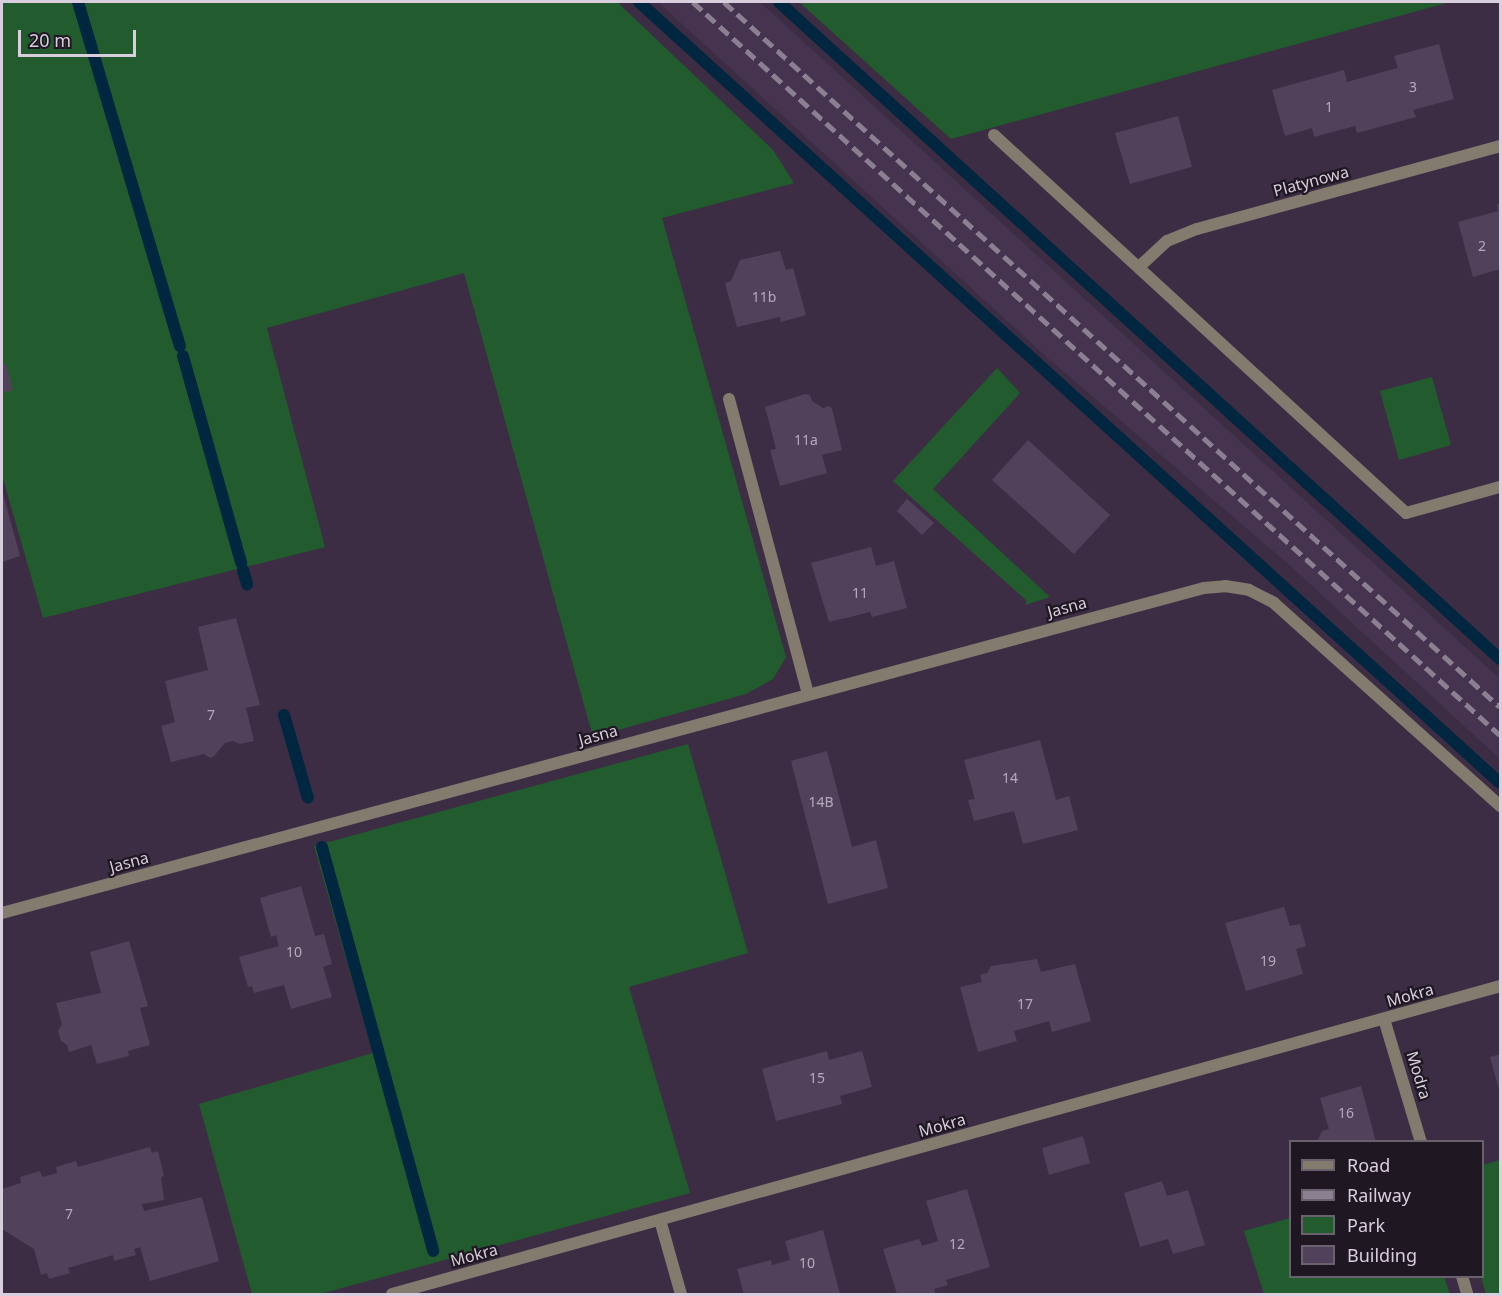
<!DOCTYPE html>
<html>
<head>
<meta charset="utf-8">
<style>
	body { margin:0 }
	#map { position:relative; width:1502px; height:1296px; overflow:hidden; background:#3c2d44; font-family:"Noto Sans",sans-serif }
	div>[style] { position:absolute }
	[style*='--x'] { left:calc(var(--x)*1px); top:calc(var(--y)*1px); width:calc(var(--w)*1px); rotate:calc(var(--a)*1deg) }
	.built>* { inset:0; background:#463350 }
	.green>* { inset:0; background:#225c2e }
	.stream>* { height:12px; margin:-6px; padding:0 6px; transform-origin:6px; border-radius:6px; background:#002640 }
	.building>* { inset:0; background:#52415a }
	.lane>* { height:12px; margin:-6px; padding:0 6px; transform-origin:6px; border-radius:6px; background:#847b6f }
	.street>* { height:12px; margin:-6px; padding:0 6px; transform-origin:6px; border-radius:6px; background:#847b6f }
	.rail>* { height:4.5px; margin-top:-2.25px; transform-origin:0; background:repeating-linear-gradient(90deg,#8b7f92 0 12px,transparent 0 18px) }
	span { translate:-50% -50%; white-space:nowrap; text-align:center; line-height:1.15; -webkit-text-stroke:4.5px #1f1823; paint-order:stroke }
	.number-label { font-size:14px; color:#b6abbc }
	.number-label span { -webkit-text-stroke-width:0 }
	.street-label { font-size:16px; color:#d8cedd }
	.frame { position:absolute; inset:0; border:3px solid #d8cedd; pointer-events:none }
	.legend { position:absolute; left:1289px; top:1140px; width:195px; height:138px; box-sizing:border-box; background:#1f1823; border:2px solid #69616d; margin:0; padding:8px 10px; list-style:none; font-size:18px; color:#d8cedd }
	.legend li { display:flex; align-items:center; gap:12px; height:30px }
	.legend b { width:30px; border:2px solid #69616d }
	.scale { position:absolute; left:18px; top:30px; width:118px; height:27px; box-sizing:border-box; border:3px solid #d8cedd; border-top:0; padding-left:8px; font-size:18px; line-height:21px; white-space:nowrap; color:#d8cedd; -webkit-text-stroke:4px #1f1823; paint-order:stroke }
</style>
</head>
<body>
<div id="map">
	<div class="built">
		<i style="clip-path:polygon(658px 2px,760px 2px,1500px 679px,1500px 759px,1286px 562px,1049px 359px)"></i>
	</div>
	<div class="green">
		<i style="clip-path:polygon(2px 2px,617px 2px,773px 150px,794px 183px,662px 218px,786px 657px,773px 679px,746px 694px,593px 737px,464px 273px,267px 328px,325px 547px,43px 618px,2px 475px)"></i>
		<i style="clip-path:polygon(799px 2px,1450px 2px,951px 139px)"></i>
		<i style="clip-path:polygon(997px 368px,1020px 393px,933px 489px,1050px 597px,1025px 605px,1027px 601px,893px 481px)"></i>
		<i style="clip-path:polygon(1432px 377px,1451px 445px,1399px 460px,1380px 391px)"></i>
		<i style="clip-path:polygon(688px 744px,748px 953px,629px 987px,690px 1193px,320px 1294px,252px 1294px,199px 1104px,373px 1053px,314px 846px)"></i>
		<i style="clip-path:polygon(1500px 1160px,1500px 1294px,1486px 1294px,1481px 1277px,1483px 1165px)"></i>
		<i style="clip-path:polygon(1290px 1218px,1290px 1276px,1444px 1277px,1450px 1294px,1264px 1294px,1244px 1231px)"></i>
	</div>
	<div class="stream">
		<i style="--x:78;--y:2;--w:359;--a:73.5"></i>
		<i style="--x:639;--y:2;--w:1162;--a:42.21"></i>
		<i style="--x:779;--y:2;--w:975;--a:42.34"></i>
		<i style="--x:183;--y:356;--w:215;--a:74.3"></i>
		<i style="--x:243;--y:570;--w:15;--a:74"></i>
		<i style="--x:284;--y:715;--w:86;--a:73.9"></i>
		<i style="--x:322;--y:847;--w:419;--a:74.6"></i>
	</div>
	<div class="building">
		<i style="clip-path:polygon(1439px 44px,1454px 99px,1413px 110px,1416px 117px,1357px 133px,1355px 126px,1314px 137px,1312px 128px,1285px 136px,1272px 90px,1344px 70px,1347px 82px,1379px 73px,1398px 68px,1394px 56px)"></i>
		<i style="clip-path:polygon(1178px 116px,1192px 167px,1130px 184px,1115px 133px)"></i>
		<i style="clip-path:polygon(1500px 203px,1500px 269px,1473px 277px,1458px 222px,1498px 211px,1497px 204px)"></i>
		<i style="clip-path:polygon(780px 251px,786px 270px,793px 268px,806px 315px,781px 322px,780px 317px,737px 327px,725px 283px,731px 281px,740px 260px)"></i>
		<i style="clip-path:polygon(6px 364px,13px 390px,2px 393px,2px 365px)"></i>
		<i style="clip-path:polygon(805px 394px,810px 395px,812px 401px,823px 408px,829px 406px,832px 409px,842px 450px,822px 455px,827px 473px,780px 486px,770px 450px,776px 449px,765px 407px)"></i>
		<i style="clip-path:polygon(1028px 440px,1110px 515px,1074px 554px,992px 480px)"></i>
		<i style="clip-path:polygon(2px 490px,20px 556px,2px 562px)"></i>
		<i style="clip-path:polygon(907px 499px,934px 523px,922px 535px,897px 511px)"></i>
		<i style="clip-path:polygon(871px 547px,876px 566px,894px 561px,907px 608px,872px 617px,870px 612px,829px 622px,811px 563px)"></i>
		<i style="clip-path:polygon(236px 618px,260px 705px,246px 708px,254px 741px,240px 744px,233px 741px,225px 743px,214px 756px,210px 758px,204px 754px,171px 762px,161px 726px,175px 722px,165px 681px,208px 670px,198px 627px)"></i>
		<i style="clip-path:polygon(1040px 740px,1056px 800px,1069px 796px,1078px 830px,1023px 844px,1014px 811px,974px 821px,968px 800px,975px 799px,964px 760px)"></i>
		<i style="clip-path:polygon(827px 751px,852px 847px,876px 840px,888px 888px,828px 904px,791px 761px)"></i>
		<i style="clip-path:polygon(301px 886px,315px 936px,324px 934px,332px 964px,323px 967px,332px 997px,291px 1009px,284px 985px,254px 993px,252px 986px,248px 987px,239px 957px,279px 946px,276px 935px,271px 937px,260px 898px)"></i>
		<i style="clip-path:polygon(1284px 907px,1290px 926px,1300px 924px,1306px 946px,1296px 949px,1303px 974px,1246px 991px,1225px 923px)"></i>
		<i style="clip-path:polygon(129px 941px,148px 1006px,140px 1008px,150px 1045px,128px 1051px,129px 1056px,97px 1064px,91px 1045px,69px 1052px,67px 1045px,61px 1041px,58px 1031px,62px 1024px,56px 1003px,101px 993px,90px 952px)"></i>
		<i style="clip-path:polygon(1037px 959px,1041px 972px,1075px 964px,1091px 1021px,1052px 1032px,1049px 1021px,1014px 1031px,1017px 1041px,978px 1052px,960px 987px,982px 982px,980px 975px,987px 973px,991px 966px)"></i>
		<i style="clip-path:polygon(827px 1051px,829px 1060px,862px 1051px,872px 1087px,840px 1096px,842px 1104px,776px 1121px,762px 1069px)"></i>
		<i style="clip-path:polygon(1500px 1054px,1500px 1093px,1490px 1057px)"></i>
		<i style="clip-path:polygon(1361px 1086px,1376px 1142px,1317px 1142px,1322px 1131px,1329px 1129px,1320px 1098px)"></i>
		<i style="clip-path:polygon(1083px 1136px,1090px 1163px,1049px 1175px,1042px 1148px)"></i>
		<i style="clip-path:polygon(150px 1147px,152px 1153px,158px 1151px,164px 1176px,161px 1177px,164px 1200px,142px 1204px,144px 1211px,202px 1197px,219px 1261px,150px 1281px,140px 1247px,134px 1249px,136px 1255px,114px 1261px,113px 1255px,68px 1268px,70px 1273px,49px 1279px,47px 1273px,41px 1275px,34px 1249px,2px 1229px,2px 1189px,21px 1183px,20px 1177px,40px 1171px,42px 1177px,57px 1173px,56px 1167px,76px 1161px,78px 1167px)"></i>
		<i style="clip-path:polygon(1162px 1181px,1167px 1196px,1188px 1190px,1205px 1245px,1173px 1254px,1168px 1239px,1140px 1247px,1124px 1193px)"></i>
		<i style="clip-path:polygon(967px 1189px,990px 1267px,946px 1280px,948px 1285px,934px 1289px,936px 1294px,897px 1294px,883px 1249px,919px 1239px,922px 1246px,938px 1241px,926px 1201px)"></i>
		<i style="clip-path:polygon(823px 1230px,840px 1294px,744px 1294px,737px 1269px,771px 1260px,772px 1265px,790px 1260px,785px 1241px)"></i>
	</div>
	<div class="lane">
		<i style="--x:729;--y:399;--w:305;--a:75"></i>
		<i style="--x:1204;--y:588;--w:21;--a:-5"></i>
		<i style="--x:1225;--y:586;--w:24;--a:9"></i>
		<i style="--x:1249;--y:590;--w:28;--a:27"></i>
		<i style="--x:1274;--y:603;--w:304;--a:41.9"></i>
	</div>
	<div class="street">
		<i style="--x:994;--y:135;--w:559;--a:42.54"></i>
		<i style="--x:1406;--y:513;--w:98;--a:-15.5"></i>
		<i style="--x:1139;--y:267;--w:38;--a:-43"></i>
		<i style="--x:1167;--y:241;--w:32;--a:-22"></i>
		<i style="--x:1197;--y:229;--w:314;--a:-15.3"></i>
		<i style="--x:2;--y:913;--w:1245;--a:-15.13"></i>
		<i style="--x:1384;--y:1019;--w:128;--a:73.3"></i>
		<i style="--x:660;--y:1220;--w:77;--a:74.2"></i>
		<i style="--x:1462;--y:1276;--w:19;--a:74"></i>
		<i style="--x:392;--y:1294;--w:1150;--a:-15.53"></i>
	</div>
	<div class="rail">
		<i style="--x:693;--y:2;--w:1090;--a:42.25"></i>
		<i style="--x:724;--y:2;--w:1048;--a:42.26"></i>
	</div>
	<div class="number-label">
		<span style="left:1413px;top:87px">3</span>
		<span style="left:1329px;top:107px">1</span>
		<span style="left:1482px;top:246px">2</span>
		<span style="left:764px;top:297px">11b</span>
		<span style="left:806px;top:440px">11a</span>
		<span style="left:860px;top:593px">11</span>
		<span style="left:211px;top:715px">7</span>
		<span style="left:1010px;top:778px">14</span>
		<span style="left:821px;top:802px">14B</span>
		<span style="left:294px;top:952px">10</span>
		<span style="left:1268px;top:961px">19</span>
		<span style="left:1025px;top:1004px">17</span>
		<span style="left:817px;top:1078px">15</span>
		<span style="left:1346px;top:1113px">16</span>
		<span style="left:69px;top:1214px">7</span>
		<span style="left:957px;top:1244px">12</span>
		<span style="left:807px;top:1263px">10</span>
	</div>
	<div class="street-label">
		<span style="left:1311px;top:181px;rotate:-15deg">Platynowa</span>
		<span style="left:1067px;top:607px;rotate:-15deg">Jasna</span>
		<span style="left:598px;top:735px;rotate:-15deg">Jasna</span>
		<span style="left:129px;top:862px;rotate:-15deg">Jasna</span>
		<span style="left:1410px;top:995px;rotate:-16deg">Mokra</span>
		<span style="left:1419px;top:1075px;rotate:73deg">Modra</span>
		<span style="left:942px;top:1125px;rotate:-16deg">Mokra</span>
		<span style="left:474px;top:1255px;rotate:-15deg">Mokra</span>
	</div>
	<div class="frame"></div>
	<ul class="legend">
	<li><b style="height:8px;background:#847b6f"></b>Road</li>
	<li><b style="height:8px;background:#8b7f92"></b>Railway</li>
	<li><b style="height:16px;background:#225c2e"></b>Park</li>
	<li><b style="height:16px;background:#52415a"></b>Building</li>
	</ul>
	<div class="scale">20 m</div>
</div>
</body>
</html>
